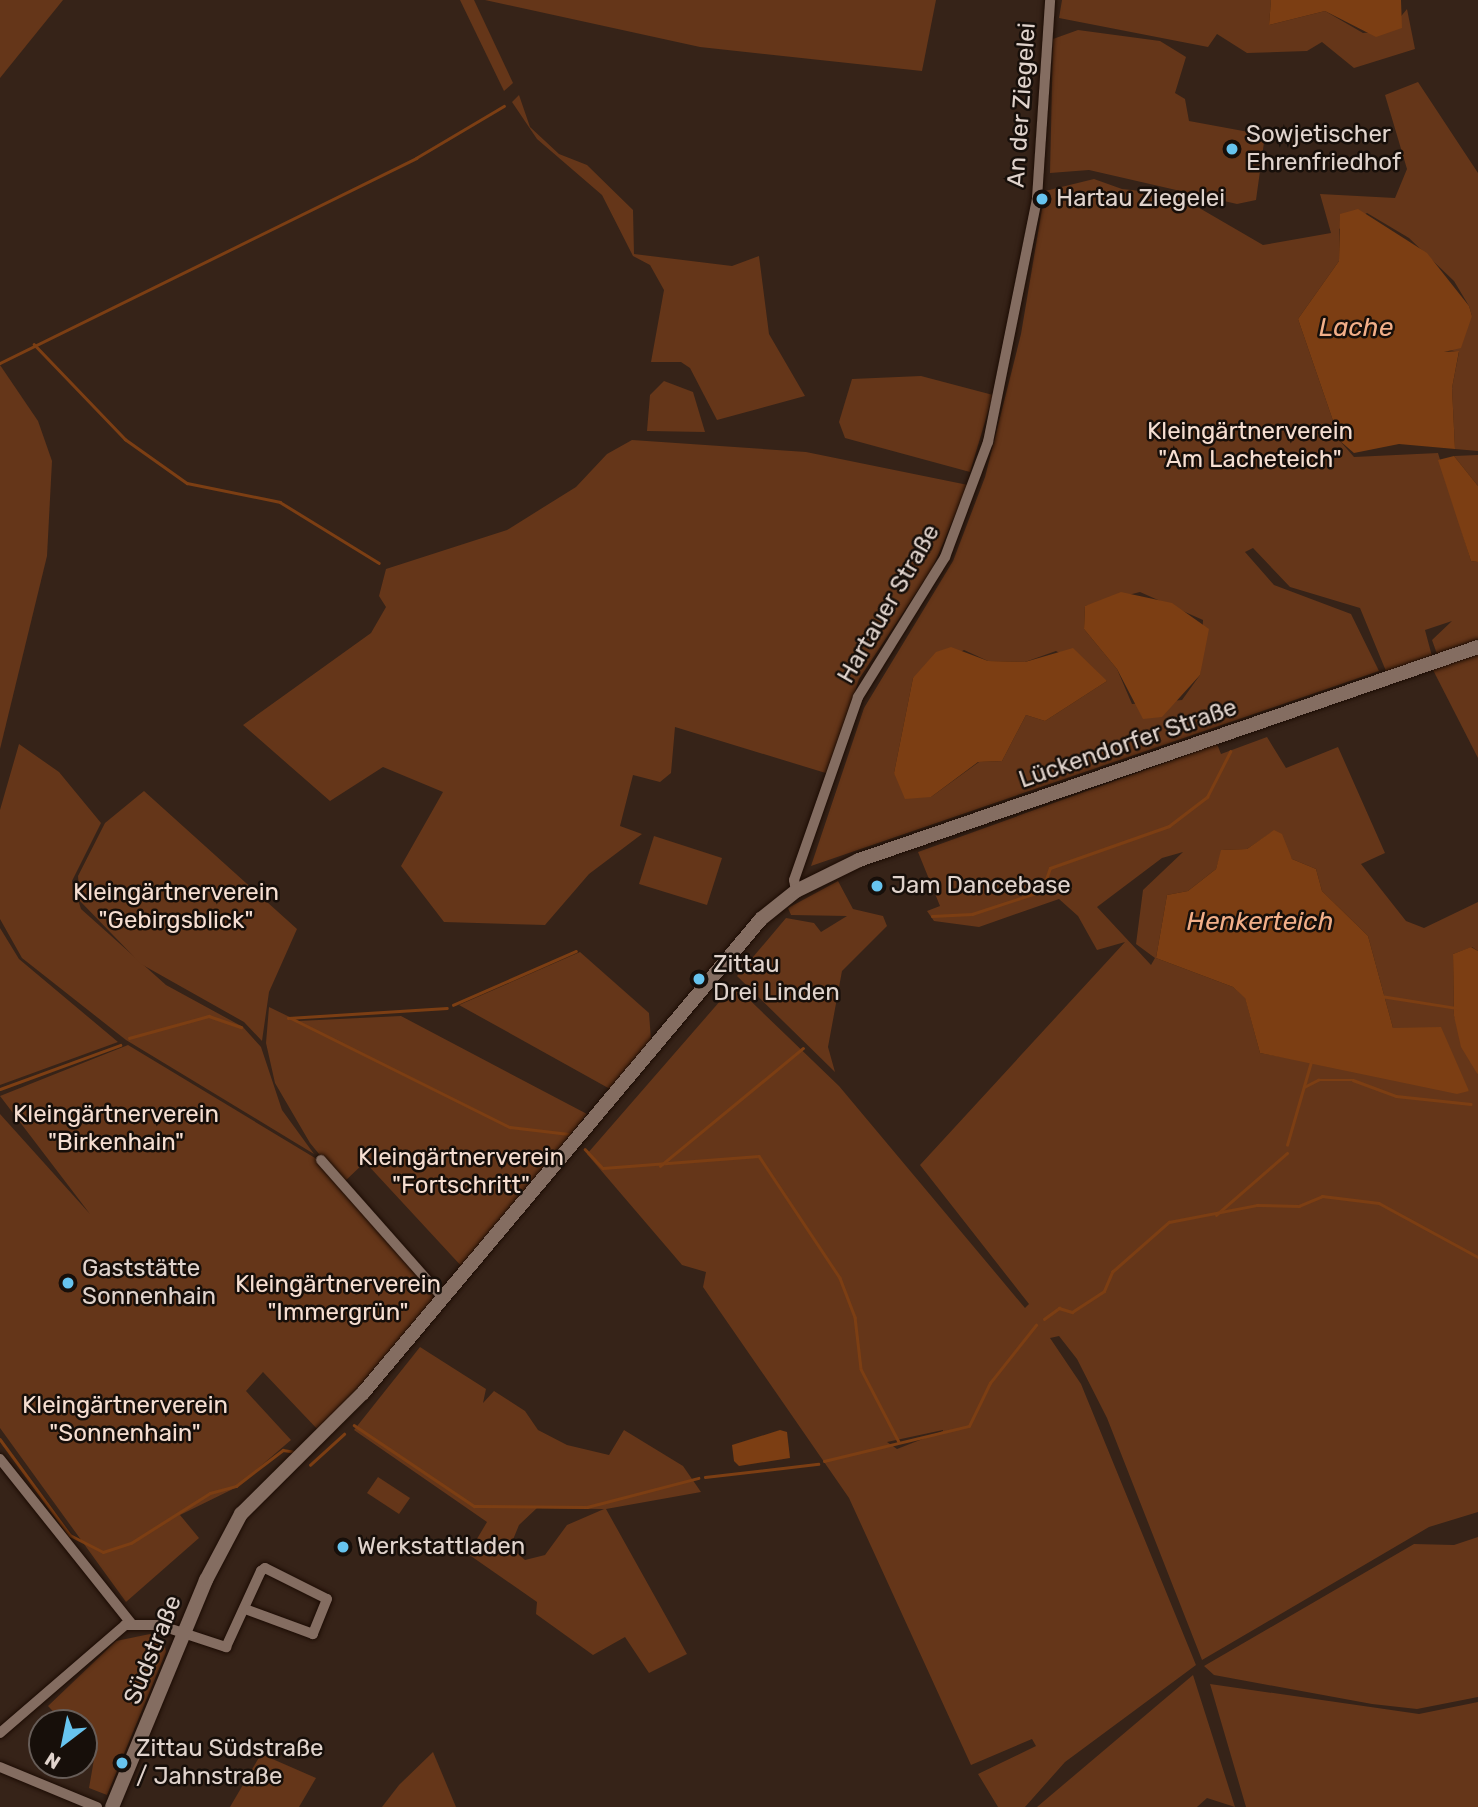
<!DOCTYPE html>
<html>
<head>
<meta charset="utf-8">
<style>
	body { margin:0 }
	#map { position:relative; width:1478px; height:1807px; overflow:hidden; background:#362318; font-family:Rubik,sans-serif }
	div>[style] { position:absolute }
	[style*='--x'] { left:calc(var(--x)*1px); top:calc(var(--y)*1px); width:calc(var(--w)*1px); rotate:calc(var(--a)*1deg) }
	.green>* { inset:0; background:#653619 }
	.water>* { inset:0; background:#7c3e13 }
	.stream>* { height:2.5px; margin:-1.25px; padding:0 1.25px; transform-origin:1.25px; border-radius:1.25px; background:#7c3e13 }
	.roads { filter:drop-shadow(0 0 2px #1c0c04) drop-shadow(0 0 2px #1c0c04) }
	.minor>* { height:10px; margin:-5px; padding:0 5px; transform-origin:5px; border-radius:5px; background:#846d61 }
	.secondary>* { height:14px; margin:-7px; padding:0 7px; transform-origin:7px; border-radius:7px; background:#846d61 }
	.dots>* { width:19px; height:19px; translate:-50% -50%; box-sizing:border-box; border:4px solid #170f0a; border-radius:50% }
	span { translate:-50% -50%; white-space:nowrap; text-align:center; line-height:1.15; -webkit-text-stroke:5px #170f0a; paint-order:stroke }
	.street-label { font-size:24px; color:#e0d3cc }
	.poi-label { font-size:24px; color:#e0d3cc }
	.left { translate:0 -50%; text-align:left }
	.park-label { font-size:24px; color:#f6ded1 }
	.water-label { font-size:26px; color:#f2af89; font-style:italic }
	.north { position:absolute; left:28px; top:1709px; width:70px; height:70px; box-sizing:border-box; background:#170f0a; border:2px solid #675d58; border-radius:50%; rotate:212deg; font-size:19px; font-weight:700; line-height:28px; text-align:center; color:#e0d3cc }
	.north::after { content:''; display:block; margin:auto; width:24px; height:32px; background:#67c4ef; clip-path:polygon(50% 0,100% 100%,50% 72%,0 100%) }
</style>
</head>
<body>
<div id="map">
	<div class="green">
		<i style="clip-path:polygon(0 0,63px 0,0 78px)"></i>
		<i style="clip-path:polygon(460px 0,474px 0,513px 83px,504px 91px)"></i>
		<i style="clip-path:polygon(485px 0,936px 0,922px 71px,700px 47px)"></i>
		<i style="clip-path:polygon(1062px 0,1271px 0,1269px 25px,1325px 11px,1363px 33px,1389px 31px,1407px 9px,1415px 49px,1354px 68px,1322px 42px,1307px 51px,1247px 53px,1217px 34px,1208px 47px,1059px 18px)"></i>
		<i style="clip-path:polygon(1078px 30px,1160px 41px,1186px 57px,1175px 93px,1185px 99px,1189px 121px,1265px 135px,1256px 200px,1237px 204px,1089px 170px,1050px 173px,1053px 39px)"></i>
		<i style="clip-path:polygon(evenodd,1418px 82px,1478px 173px,1478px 451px,1455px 449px,1452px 388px,1459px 352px,1409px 342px,1432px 344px,1472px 316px,1469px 306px,1454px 281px,1409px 238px,1367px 213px,1339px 229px,1339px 261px,1298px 319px,1340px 441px,1354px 457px,1438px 453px,1471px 561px,1478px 562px,1478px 640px,1437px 654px,1432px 640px,1452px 621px,1425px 630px,1433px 660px,1388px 676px,1360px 608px,1290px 587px,1253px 548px,1245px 552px,1274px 585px,1351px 614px,1379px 671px,811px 866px,864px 708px,953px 561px,985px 477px,1021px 334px,1045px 191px,1094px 179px,1122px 189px,1177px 195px,1263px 245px,1331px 233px,1320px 194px,1395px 198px,1407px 169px,1385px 95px,1418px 82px,1140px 592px,1203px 620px,1200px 675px,1182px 700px,1132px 704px,1117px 669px,1084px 629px,1085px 606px,1140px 592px,1418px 82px,964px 650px,988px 661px,1025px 662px,1056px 651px,1107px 681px,1045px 721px,1026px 715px,1002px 761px,979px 762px,931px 797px,915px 796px,894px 773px,913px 678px,964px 650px)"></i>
		<i style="clip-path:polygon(519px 95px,530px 127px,559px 154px,587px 165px,633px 210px,634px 254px,732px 266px,759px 256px,769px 334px,805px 396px,717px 420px,690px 368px,681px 362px,651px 362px,664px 290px,650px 265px,633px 256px,602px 195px,537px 139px,512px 102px)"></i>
		<i style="clip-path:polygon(0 365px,38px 421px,52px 461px,47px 556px,0 749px)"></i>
		<i style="clip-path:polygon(921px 376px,993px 395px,970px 472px,845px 438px,839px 422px,852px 379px)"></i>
		<i style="clip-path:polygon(664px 381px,693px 392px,705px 432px,647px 431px,650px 395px)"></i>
		<i style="clip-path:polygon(632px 440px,806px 452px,968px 485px,932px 569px,859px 679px,829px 774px,675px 727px,671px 773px,660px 782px,633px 775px,620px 826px,642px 834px,589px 874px,545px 925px,444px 922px,401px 866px,443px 792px,383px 767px,330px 801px,243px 725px,371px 633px,386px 607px,379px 596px,386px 569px,507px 530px,576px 487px,607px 454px)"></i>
		<i style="clip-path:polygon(1478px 455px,1478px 486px,1454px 456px)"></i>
		<i style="clip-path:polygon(1478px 653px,1478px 758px,1432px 668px)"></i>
		<i style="clip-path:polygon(evenodd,1267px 737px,1286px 768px,1338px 747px,1385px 853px,1361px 864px,1406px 921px,1424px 928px,1478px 902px,1478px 951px,1472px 947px,1453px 954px,1454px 1016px,1478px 1075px,1478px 1512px,1429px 1527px,1202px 1660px,1107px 1418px,1077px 1359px,1059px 1336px,1050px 1338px,1081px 1384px,1196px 1665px,1065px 1762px,1025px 1807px,998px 1807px,978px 1774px,1036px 1746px,1032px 1739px,971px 1765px,849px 1498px,703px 1287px,706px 1272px,682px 1265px,587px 1154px,734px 985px,839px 1086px,1025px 1308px,1029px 1304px,920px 1165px,1125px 942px,1097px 950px,1078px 916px,1059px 899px,979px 927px,934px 921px,927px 911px,940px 906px,918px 852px,1217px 744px,1221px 754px,1267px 737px,1274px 831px,1292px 859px,1316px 869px,1322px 891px,1368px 936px,1393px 1028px,1419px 1031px,1469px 1091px,1260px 1053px,1245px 997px,1233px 987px,1156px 958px,1167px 895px,1188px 891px,1216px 869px,1222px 850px,1247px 849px,1274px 831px,1267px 737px,1183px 852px,1143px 890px,1136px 944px,1155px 958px,1151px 965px,1097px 907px,1162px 858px,1183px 852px,1267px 737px,943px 1431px,897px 1449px,887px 1442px,943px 1430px,943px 1431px)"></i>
		<i style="clip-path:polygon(19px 744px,59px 772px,101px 823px,72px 881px,81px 909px,166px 985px,243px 1027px,261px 1047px,282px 1110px,314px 1154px,126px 1040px,22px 958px,0 919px,0 810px)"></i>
		<i style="clip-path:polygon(144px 791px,297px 929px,269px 992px,262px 1041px,244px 1022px,141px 964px,80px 901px,78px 876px,105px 823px)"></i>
		<i style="clip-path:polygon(654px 836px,722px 858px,707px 905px,639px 884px)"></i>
		<i style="clip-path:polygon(838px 881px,853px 909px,883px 916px,887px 926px,842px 971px,828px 1047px,835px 1072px,737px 976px,786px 918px,814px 923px,821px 932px,847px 916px,791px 915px,788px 908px)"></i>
		<i style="clip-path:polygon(0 928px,19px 959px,118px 1042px,0 1085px)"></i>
		<i style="clip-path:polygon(580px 952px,649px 1013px,651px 1040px,610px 1089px,459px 1005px)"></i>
		<i style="clip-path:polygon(269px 1007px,298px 1021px,401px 1016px,587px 1114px,464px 1269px,365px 1162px,343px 1183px,310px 1143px,275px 1083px,266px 1043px)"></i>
		<i style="clip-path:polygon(128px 1045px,320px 1161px,439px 1298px,320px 1432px,263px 1372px,246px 1391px,291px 1440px,235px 1488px,180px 1515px,199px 1538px,126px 1602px,0 1428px,0 1114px,90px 1214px,0 1096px)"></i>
		<i style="clip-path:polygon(evenodd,420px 1347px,486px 1389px,483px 1403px,494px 1391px,525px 1411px,538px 1430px,567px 1445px,609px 1455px,624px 1430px,683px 1466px,701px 1492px,606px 1509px,687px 1654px,649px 1673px,625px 1637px,593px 1655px,536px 1614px,537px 1602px,468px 1554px,487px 1522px,354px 1430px,420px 1347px,537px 1508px,603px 1509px,604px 1509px,567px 1525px,545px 1555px,525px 1560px,510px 1547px,519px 1525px,537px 1508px)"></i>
		<i style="clip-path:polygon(378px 1477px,410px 1498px,399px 1514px,367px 1493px)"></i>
		<i style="clip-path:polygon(1478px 1537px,1478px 1697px,1417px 1709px,1372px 1704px,1214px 1675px,1204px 1666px,1414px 1544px,1454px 1545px)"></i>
		<i style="clip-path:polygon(150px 1634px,164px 1641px,166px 1652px,107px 1795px,89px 1788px,97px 1742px,84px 1723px,64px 1723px,48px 1706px,116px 1641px)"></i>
		<i style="clip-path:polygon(1193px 1675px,1235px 1807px,1207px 1798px,1197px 1807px,1037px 1807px)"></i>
		<i style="clip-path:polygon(1210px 1684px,1419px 1714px,1478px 1702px,1478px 1807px,1246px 1807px)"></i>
		<i style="clip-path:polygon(433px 1752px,456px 1807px,382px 1807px,399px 1785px)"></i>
		<i style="clip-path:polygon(261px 1754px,316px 1778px,299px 1807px,230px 1807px)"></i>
	</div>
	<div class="water">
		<i style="clip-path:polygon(1271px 0,1401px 0,1402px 28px,1376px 37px,1325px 11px,1269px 25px)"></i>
		<i style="clip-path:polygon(1358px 209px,1427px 253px,1469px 306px,1472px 316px,1461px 348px,1444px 352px,1459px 351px,1452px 388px,1455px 449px,1399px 444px,1354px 453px,1340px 441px,1298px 319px,1339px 261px,1340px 214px)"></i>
		<i style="clip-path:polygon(1454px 456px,1478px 486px,1478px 562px,1471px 561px,1438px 460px)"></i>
		<i style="clip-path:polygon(1121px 592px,1172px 603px,1209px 629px,1200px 675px,1162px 717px,1143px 719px,1117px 669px,1084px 629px,1085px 606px)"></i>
		<i style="clip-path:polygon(951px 647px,988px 661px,1025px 662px,1073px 648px,1107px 681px,1045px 721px,1026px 715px,1002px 761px,978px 762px,931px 797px,905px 799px,894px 773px,913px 678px,936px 652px)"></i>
		<i style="clip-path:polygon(1274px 830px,1282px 834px,1292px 859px,1316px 869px,1322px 891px,1368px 936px,1393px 1028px,1441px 1027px,1469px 1091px,1457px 1094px,1260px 1053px,1245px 998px,1233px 987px,1156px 958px,1167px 895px,1188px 891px,1216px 869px,1221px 850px,1247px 849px)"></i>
		<i style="clip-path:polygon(1471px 947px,1478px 951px,1478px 1075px,1461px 1047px,1454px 1016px,1453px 954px)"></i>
		<i style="clip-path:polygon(780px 1430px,787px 1432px,790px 1458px,739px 1466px,734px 1461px,732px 1445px)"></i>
	</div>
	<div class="stream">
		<i style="--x:34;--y:344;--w:132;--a:46.2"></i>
		<i style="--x:125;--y:439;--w:76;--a:35.4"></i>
		<i style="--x:187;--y:483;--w:95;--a:11.5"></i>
		<i style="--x:280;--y:502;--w:116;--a:31.6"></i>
		<i style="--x:0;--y:363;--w:464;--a:-26.2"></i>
		<i style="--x:416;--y:158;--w:102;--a:-30.6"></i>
		<i style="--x:932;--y:916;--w:40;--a:-2.9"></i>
		<i style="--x:972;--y:914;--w:74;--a:-18.2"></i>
		<i style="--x:1042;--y:891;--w:24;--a:-71"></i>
		<i style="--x:1050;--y:868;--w:126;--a:-19.4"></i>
		<i style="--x:1169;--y:826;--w:48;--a:-37.3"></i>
		<i style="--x:1207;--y:797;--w:51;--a:-62.9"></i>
		<i style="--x:1381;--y:996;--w:77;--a:9"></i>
		<i style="--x:453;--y:1005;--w:134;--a:-23.7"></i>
		<i style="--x:288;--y:1018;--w:159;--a:-3.6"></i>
		<i style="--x:291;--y:1018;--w:245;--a:26.5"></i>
		<i style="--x:510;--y:1127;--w:59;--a:6.8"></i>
		<i style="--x:129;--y:1038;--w:83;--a:-15.4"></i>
		<i style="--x:209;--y:1016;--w:34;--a:19"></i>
		<i style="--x:1304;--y:1087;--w:16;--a:-27"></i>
		<i style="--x:1318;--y:1080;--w:35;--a:0"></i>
		<i style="--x:1353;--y:1080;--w:46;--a:20.4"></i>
		<i style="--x:1396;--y:1096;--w:75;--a:6.1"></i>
		<i style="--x:0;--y:1089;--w:128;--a:-20.1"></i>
		<i style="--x:1287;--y:1145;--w:86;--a:-73.9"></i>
		<i style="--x:585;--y:1149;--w:26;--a:47"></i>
		<i style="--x:603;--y:1168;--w:156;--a:-4.4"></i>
		<i style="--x:759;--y:1156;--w:146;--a:56.4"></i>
		<i style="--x:840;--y:1278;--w:42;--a:69"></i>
		<i style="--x:855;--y:1317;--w:52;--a:83.4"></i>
		<i style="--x:861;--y:1369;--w:82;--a:62.5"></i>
		<i style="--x:660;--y:1166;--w:185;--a:-39.5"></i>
		<i style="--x:1216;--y:1215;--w:94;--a:-41.1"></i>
		<i style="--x:1044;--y:1319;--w:19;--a:-36"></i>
		<i style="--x:1059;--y:1308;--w:14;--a:17"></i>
		<i style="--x:1072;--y:1312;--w:38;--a:-33"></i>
		<i style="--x:1104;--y:1291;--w:21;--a:-67"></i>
		<i style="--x:1112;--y:1272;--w:76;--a:-41.3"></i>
		<i style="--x:1169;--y:1222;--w:90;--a:-10.9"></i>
		<i style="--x:1257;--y:1205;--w:42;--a:1.4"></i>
		<i style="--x:1299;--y:1206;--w:25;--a:-23"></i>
		<i style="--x:1322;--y:1196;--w:57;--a:7"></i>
		<i style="--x:1379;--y:1203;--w:113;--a:28.6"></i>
		<i style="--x:354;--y:1425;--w:145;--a:34"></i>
		<i style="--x:474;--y:1506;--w:113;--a:0.5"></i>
		<i style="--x:587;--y:1507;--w:115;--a:-14.6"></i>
		<i style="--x:0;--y:1439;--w:119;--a:53.9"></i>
		<i style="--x:70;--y:1535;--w:37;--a:27"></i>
		<i style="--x:103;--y:1552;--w:29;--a:-18"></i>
		<i style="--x:131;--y:1543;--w:93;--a:-32.3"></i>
		<i style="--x:210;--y:1493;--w:27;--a:-15"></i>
		<i style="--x:236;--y:1486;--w:59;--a:-37.5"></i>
		<i style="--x:283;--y:1450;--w:13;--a:9"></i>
		<i style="--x:824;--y:1461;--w:149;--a:-13.6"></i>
		<i style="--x:969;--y:1426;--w:48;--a:-64"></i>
		<i style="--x:990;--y:1383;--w:74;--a:-51.6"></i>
		<i style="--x:310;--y:1465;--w:46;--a:-42.4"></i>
		<i style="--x:705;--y:1477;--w:114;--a:-6.6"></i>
	</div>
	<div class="roads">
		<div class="minor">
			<i style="--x:796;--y:891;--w:11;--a:-100"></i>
			<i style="--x:794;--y:880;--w:194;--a:-70.7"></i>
			<i style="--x:858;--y:697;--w:165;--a:-58.1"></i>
			<i style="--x:945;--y:557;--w:123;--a:-69.5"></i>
			<i style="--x:988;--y:442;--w:249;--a:-78.6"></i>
			<i style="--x:1037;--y:198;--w:198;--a:-86.2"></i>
			<i style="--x:321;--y:1160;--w:184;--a:48.5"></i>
			<i style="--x:0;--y:1459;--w:210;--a:51.4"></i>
			<i style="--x:0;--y:1733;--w:165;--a:-40.8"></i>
			<i style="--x:125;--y:1625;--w:34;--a:0"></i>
			<i style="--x:159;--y:1625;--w:71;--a:18.2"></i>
			<i style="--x:226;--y:1647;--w:84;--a:-65.3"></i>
			<i style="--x:261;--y:1571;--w:5;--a:-37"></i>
			<i style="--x:265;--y:1568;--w:69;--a:26.6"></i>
			<i style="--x:327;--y:1599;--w:38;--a:112"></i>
			<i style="--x:313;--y:1634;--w:72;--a:-159.8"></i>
			<i style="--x:0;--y:1767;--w:105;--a:22.4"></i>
		</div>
		<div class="secondary">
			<i style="--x:112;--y:1807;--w:246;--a:-67.5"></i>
			<i style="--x:206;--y:1580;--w:75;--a:-62.1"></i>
			<i style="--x:241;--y:1514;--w:172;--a:-44.8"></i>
			<i style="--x:363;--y:1393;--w:619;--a:-49.98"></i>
			<i style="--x:761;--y:919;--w:45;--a:-38.7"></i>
			<i style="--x:796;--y:891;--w:70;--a:-26.2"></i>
			<i style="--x:859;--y:860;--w:655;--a:-18.99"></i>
		</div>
	</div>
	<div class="dots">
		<i style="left:1232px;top:149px;background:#67c4ef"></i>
		<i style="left:1042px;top:199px;background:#67c4ef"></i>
		<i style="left:877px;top:886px;background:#67c4ef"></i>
		<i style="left:699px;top:979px;background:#67c4ef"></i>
		<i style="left:68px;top:1283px;background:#67c4ef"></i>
		<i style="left:343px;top:1547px;background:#67c4ef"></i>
		<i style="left:122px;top:1763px;background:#67c4ef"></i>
	</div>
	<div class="street-label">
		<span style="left:1022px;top:105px;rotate:-86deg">An der Ziegelei</span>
		<span style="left:889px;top:604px;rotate:-60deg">Hartauer Straße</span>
		<span style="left:1128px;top:744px;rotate:-19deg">Lückendorfer Straße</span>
		<span style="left:153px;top:1650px;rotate:-68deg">Südstraße</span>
	</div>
	<div class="poi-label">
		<span class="left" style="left:1246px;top:149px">Sowjetischer<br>Ehrenfriedhof</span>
		<span class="left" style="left:1056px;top:199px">Hartau Ziegelei</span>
		<span class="left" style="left:891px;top:886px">Jam Dancebase</span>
		<span class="left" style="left:713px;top:979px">Zittau<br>Drei Linden</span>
		<span class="left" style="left:82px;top:1283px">Gaststätte<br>Sonnenhain</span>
		<span class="left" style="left:357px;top:1547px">Werkstattladen</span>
		<span class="left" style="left:136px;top:1763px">Zittau Südstraße<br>/ Jahnstraße</span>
	</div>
	<div class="park-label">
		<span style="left:1250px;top:446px">Kleingärtnerverein<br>"Am Lacheteich"</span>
		<span style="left:176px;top:907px">Kleingärtnerverein<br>"Gebirgsblick"</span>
		<span style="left:116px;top:1129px">Kleingärtnerverein<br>"Birkenhain"</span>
		<span style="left:461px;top:1172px">Kleingärtnerverein<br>"Fortschritt"</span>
		<span style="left:338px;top:1299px">Kleingärtnerverein<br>"Immergrün"</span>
		<span style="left:125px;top:1420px">Kleingärtnerverein<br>"Sonnenhain"</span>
	</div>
	<div class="water-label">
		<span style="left:1356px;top:328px">Lache</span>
		<span style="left:1260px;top:922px">Henkerteich</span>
	</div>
	<div class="north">N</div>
</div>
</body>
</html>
